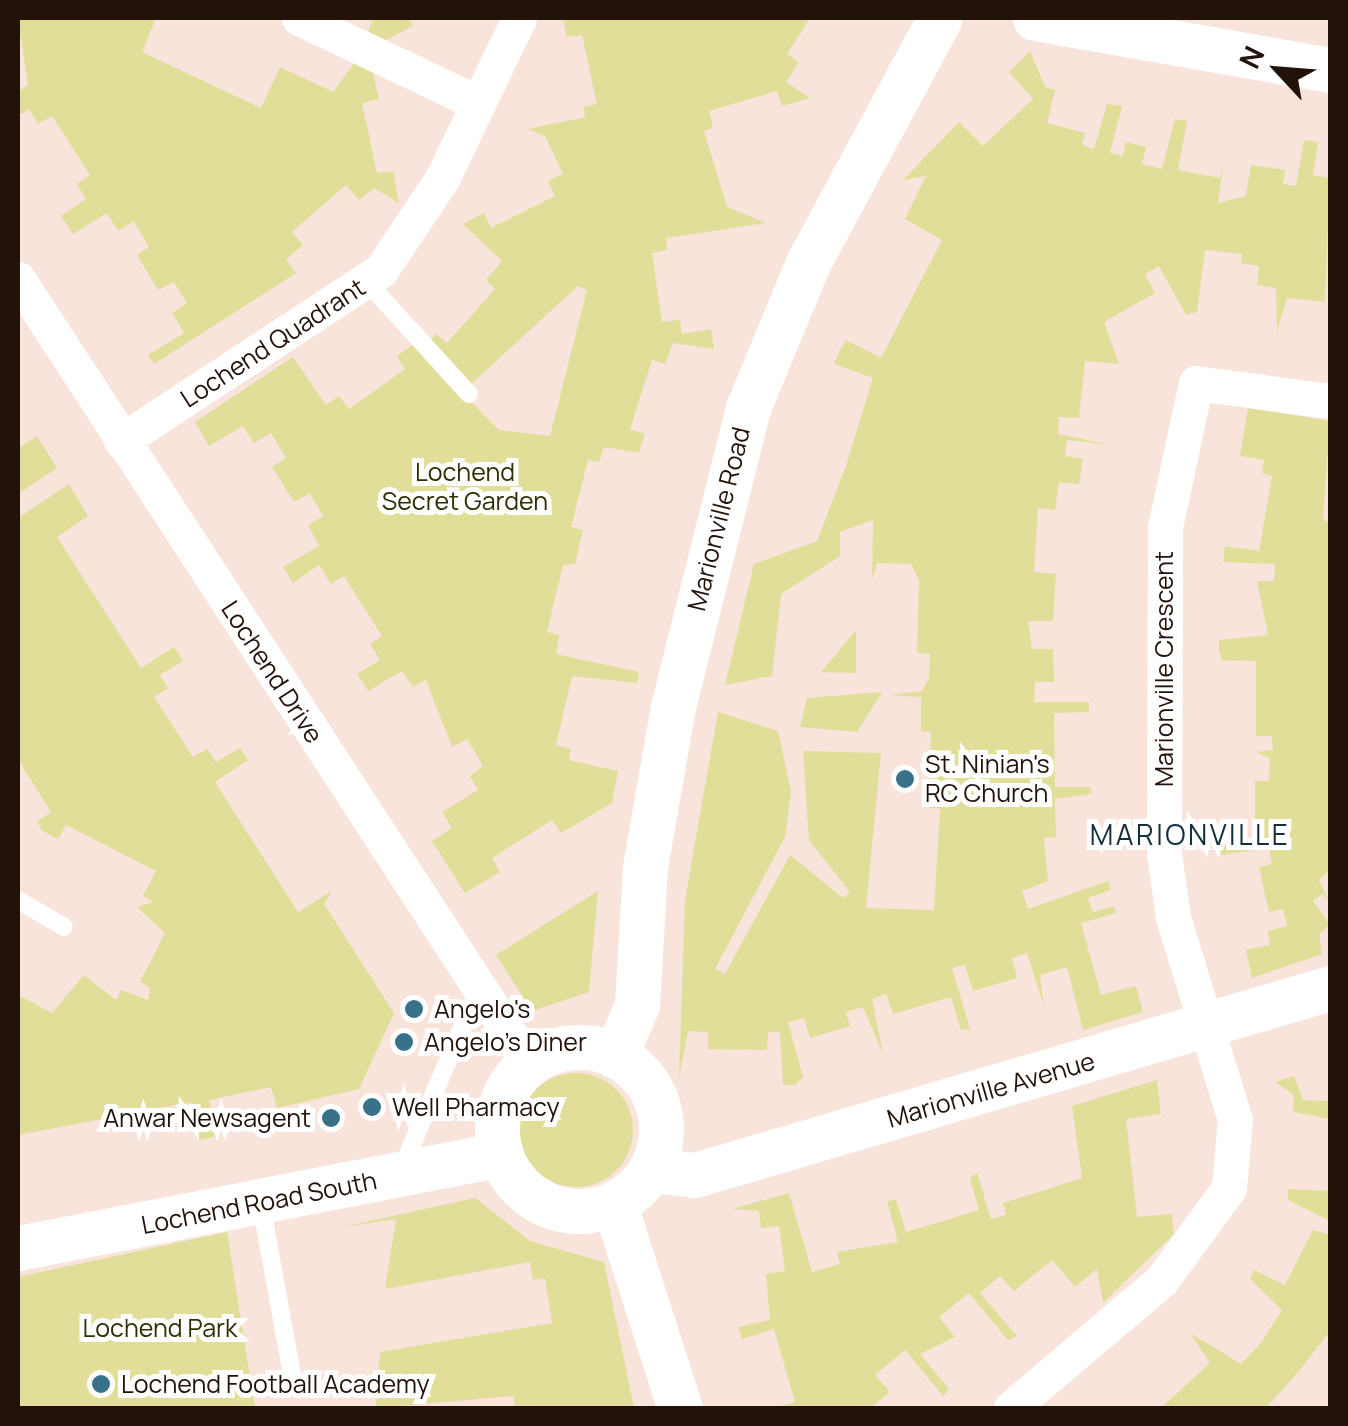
<!DOCTYPE html>
<html>
<head>
<meta charset="utf-8">
<style>
	body { margin:0 }
	#map { position:relative; width:1348px; height:1426px; overflow:hidden; background:#f9e4db; font-family:Manrope,sans-serif }
	div>[style] { position:absolute }
	[style*='--x'] { left:calc(var(--x)*1px); top:calc(var(--y)*1px); width:calc(var(--w)*1px); rotate:calc(var(--a)*1deg) }
	.green>* { inset:0; background:#e0de99 }
	.round { border-radius:50% }
	.service>* { height:18px; margin:-9px; padding:0 9px; transform-origin:9px; border-radius:9px; background:#fff }
	.minor>* { height:35px; margin:-17.5px; padding:0 17.5px; transform-origin:17.5px; border-radius:17.5px; background:#fff }
	.tertiary>* { height:45px; margin:-22.5px; padding:0 22.5px; transform-origin:22.5px; border-radius:22.5px; background:#fff }
	.tertiary>.ring { margin:-22.5px; padding:0; box-sizing:content-box; background:none; border:45px solid #fff; border-radius:50% }
	.dots>* { width:28px; height:28px; translate:-50% -50%; box-sizing:border-box; border:5px solid #fff; border-radius:50% }
	span { translate:-50% -50%; white-space:nowrap; text-align:center; line-height:1.15; -webkit-text-stroke:10px #fff; paint-order:stroke }
	.street-label { font-size:25px; color:#23120a }
	.park-label { font-size:25px; color:#302e02 }
	.poi-label { font-size:25px; color:#23120a }
	.left { translate:0 -50%; text-align:left }
	.right { translate:-100% -50%; text-align:right }
	.neighbourhood-label { font-size:28px; color:#14303c; letter-spacing:2.5px }
	.frame { position:absolute; inset:0; border:20px solid #23120a; pointer-events:none }
	.north { position:absolute; left:1228px; top:20px; width:100px; height:100px; -webkit-text-stroke:8px #fff; paint-order:stroke; rotate:296deg; font-size:28px; font-weight:700; line-height:40px; text-align:center; color:#23120a }
	.north::after { content:''; display:block; margin:auto; width:35px; height:45px; background:#23120a; clip-path:polygon(50% 0,100% 100%,50% 72%,0 100%) }
</style>
</head>
<body>
<div id="map">
	<div class="green">
		<i style="clip-path:polygon(18px 18px,156px 18px,142px 52px,261px 108px,280px 67px,333px 92px,355px 62px,372px 69px,379px 99px,362px 103px,377px 173px,393px 171px,399px 203px,374px 188px,359px 200px,346px 185px,292px 232px,303px 245px,286px 259px,296px 273px,154px 364px,148px 355px,184px 333px,172px 313px,187px 303px,174px 282px,158px 290px,137px 255px,149px 247px,134px 221px,118px 231px,107px 213px,73px 234px,61px 216px,86px 199px,77px 184px,90px 175px,52px 116px,38px 124px,29px 109px,18px 116px,18px 92px,28px 85px)"></i>
		<i style="clip-path:polygon(374px 18px,409px 18px,413px 26px,386px 40px,368px 32px)"></i>
		<i style="clip-path:polygon(563px 18px,810px 18px,787px 54px,799px 62px,786px 82px,810px 98px,782px 106px,777px 91px,709px 111px,713px 128px,704px 131px,727px 207px,766px 223px,666px 238px,667px 250px,652px 253px,662px 322px,680px 320px,682px 334px,711px 329px,714px 349px,673px 343px,665px 364px,652px 360px,630px 429px,645px 434px,639px 453px,604px 447px,599px 462px,588px 460px,571px 527px,583px 530px,575px 564px,563px 565px,547px 632px,559px 635px,556px 654px,639px 672px,637px 683px,572px 676px,556px 745px,571px 749px,569px 760px,618px 771px,612px 803px,561px 833px,552px 820px,492px 858px,500px 872px,465px 893px,432px 841px,452px 828px,442px 812px,478px 790px,470px 776px,483px 766px,467px 739px,452px 747px,426px 680px,413px 687px,402px 671px,368px 691px,357px 674px,380px 660px,370px 644px,382px 636px,344px 576px,331px 584px,319px 565px,293px 583px,283px 567px,319px 546px,308px 525px,323px 516px,310px 493px,294px 502px,272px 467px,286px 458px,271px 433px,254px 443px,243px 426px,209px 446px,195px 422px,293px 357px,326px 405px,339px 396px,349px 409px,405px 369px,397px 356px,414px 344px,499px 430px,550px 436px,587px 290px,578px 286px,468px 387px,428px 343px,436px 334px,447px 343px,495px 289px,486px 280px,502px 261px,463px 224px,484px 213px,491px 228px,555px 196px,548px 181px,563px 174px,545px 136px,528px 129px,585px 117px,584px 107px,597px 104px,582px 35px,567px 37px)"></i>
		<i style="clip-path:polygon(1030px 51px,1045px 87px,1055px 90px,1047px 123px,1085px 133px,1082px 145px,1094px 149px,1107px 104px,1122px 106px,1110px 153px,1123px 156px,1126px 142px,1146px 147px,1142px 164px,1162px 169px,1175px 119px,1187px 121px,1178px 170px,1220px 178px,1224px 162px,1218px 203px,1246px 196px,1251px 165px,1285px 170px,1283px 184px,1296px 186px,1304px 140px,1318px 142px,1313px 175px,1330px 178px,1325px 302px,1287px 298px,1277px 331px,1276px 288px,1257px 285px,1259px 266px,1241px 263px,1242px 254px,1205px 250px,1197px 312px,1186px 315px,1159px 266px,1145px 274px,1155px 293px,1104px 322px,1119px 364px,1085px 361px,1079px 418px,1059px 417px,1058px 434px,1111px 445px,1067px 440px,1065px 456px,1083px 459px,1079px 484px,1059px 482px,1055px 510px,1038px 508px,1034px 572px,1056px 574px,1053px 621px,1028px 621px,1032px 649px,1053px 649px,1054px 682px,1035px 682px,1034px 702px,1089px 702px,1089px 712px,1054px 713px,1055px 787px,1091px 787px,1091px 794px,1055px 799px,1056px 837px,1044px 838px,1048px 881px,1022px 891px,1028px 909px,1108px 881px,1111px 890px,1088px 898px,1093px 912px,1114px 906px,1116px 913px,1081px 923px,1101px 995px,1136px 986px,1143px 1012px,1083px 1030px,1067px 967px,1040px 975px,1044px 1007px,1027px 953px,1012px 958px,1017px 978px,973px 991px,965px 965px,952px 968px,970px 1029px,961px 1030px,951px 997px,893px 1014px,886px 994px,872px 999px,883px 1054px,863px 1007px,846px 1012px,850px 1026px,810px 1038px,804px 1018px,788px 1022px,803px 1077px,795px 1085px,783px 1085px,780px 1032px,768px 1032px,767px 1050px,708px 1049px,708px 1032px,688px 1031px,679px 1078px,685px 900px,718px 712px,778px 731px,791px 792px,785px 837px,715px 969px,725px 974px,790px 855px,843px 898px,850px 892px,809px 840px,803px 751px,881px 753px,866px 908px,934px 910px,940px 809px,929px 808px,931px 732px,921px 731px,921px 697px,889px 695px,922px 691px,929px 678px,930px 654px,917px 653px,919px 580px,911px 564px,877px 563px,872px 579px,873px 520px,840px 532px,840px 556px,781px 594px,772px 676px,725px 685px,754px 564px,817px 541px,846px 466px,873px 378px,834px 364px,839px 352px,846px 340px,881px 358px,942px 240px,905px 219px,926px 176px,903px 180px,959px 122px,983px 146px,1033px 99px,1009px 72px)"></i>
		<i style="clip-path:polygon(1248px 408px,1330px 421px,1323px 520px,1330px 522px,1330px 870px,1319px 880px,1330px 904px,1323px 894px,1313px 901px,1330px 925px,1319px 934px,1322px 954px,1252px 978px,1246px 950px,1270px 945px,1268px 931px,1287px 926px,1283px 909px,1269px 912px,1259px 867px,1272px 864px,1269px 848px,1221px 855px,1221px 843px,1255px 843px,1255px 781px,1269px 781px,1270px 758px,1256px 752px,1273px 750px,1272px 736px,1256px 736px,1256px 661px,1222px 660px,1219px 651px,1219px 640px,1268px 635px,1257px 581px,1274px 581px,1275px 564px,1223px 562px,1225px 546px,1259px 551px,1272px 476px,1262px 473px,1264px 460px,1240px 456px)"></i>
		<i style="clip-path:polygon(37px 436px,57px 468px,18px 494px,18px 448px)"></i>
		<i style="clip-path:polygon(69px 484px,88px 516px,57px 537px,141px 668px,174px 647px,183px 661px,160px 675px,168px 688px,154px 697px,193px 757px,207px 749px,216px 762px,240px 748px,248px 760px,215px 782px,298px 912px,332px 891px,324px 904px,394px 1013px,359px 1089px,277px 1108px,271px 1087px,209px 1100px,215px 1137px,199px 1140px,191px 1102px,18px 1135px,18px 995px,52px 1013px,84px 975px,116px 1000px,121px 990px,148px 1000px,150px 988px,140px 982px,165px 933px,137px 907px,153px 902px,143px 896px,156px 871px,66px 825px,58px 839px,41px 830px,38px 821px,51px 812px,18px 759px,18px 518px)"></i>
		<i style="clip-path:polygon(856px 630px,856px 673px,821px 672px)"></i>
		<i style="clip-path:polygon(882px 692px,857px 732px,800px 727px,807px 698px)"></i>
		<i style="clip-path:polygon(598px 891px,589px 992px,532px 1011px,496px 955px)"></i>
		<i class="round" style="left:519px;top:1073px;width:114px;height:114px"></i>
		<i style="clip-path:polygon(1294px 1076px,1303px 1100px,1330px 1101px,1330px 1119px,1293px 1112px,1294px 1095px,1275px 1082px)"></i>
		<i style="clip-path:polygon(1157px 1080px,1161px 1114px,1126px 1119px,1137px 1217px,1172px 1214px,1174px 1234px,1103px 1303px,1097px 1269px,1075px 1287px,1052px 1260px,1014px 1291px,1000px 1276px,980px 1293px,1017px 1336px,1008px 1340px,969px 1293px,939px 1317px,955px 1337px,920px 1354px,949px 1389px,943px 1396px,905px 1350px,875px 1375px,890px 1392px,870px 1408px,775px 1408px,795px 1402px,774px 1329px,742px 1339px,738px 1327px,770px 1320px,766px 1274px,785px 1271px,779px 1226px,761px 1228px,759px 1211px,732px 1209px,789px 1193px,812px 1272px,840px 1264px,837px 1252px,898px 1242px,887px 1201px,896px 1200px,906px 1232px,979px 1210px,970px 1178px,977px 1173px,991px 1219px,1006px 1215px,1003px 1203px,1082px 1178px,1072px 1106px)"></i>
		<i style="clip-path:polygon(1288px 1189px,1330px 1191px,1330px 1221px,1288px 1200px)"></i>
		<i style="clip-path:polygon(475px 1198px,530px 1241px,604px 1262px,634px 1408px,516px 1408px,513px 1396px,376px 1408px,380px 1352px,552px 1323px,545px 1278px,533px 1280px,530px 1262px,385px 1289px,396px 1219px,338px 1228px)"></i>
		<i style="clip-path:polygon(1313px 1230px,1330px 1235px,1330px 1331px,1300px 1370px,1266px 1408px,1161px 1408px,1210px 1363px,1190px 1333px,1241px 1364px,1261px 1343px,1282px 1310px,1250px 1279px,1254px 1270px,1285px 1285px)"></i>
		<i style="clip-path:polygon(227px 1232px,255px 1408px,18px 1408px,18px 1277px)"></i>
	</div>
	<div class="service">
		<i style="--x:368;--y:283;--w:150;--a:47.7"></i>
		<i style="--x:18;--y:900;--w:53;--a:30.4"></i>
		<i style="--x:402;--y:1168;--w:198;--a:-66.8"></i>
		<i style="--x:261;--y:1204;--w:179;--a:79.7"></i>
	</div>
	<div class="minor">
		<i style="--x:299;--y:18;--w:198;--a:25.4"></i>
		<i style="--x:18;--y:279;--w:937;--a:56.94"></i>
		<i style="--x:121;--y:441;--w:311;--a:-33.3"></i>
		<i style="--x:381;--y:270;--w:110;--a:-56.2"></i>
		<i style="--x:442;--y:179;--w:178;--a:-64.4"></i>
		<i style="--x:1011;--y:1408;--w:197;--a:-40.3"></i>
		<i style="--x:1161;--y:1281;--w:115;--a:-53.8"></i>
		<i style="--x:1229;--y:1188;--w:68;--a:-85"></i>
		<i style="--x:1235;--y:1120;--w:212;--a:-107"></i>
		<i style="--x:1173;--y:917;--w:64;--a:-98.1"></i>
		<i style="--x:1164;--y:854;--w:327;--a:-89.8"></i>
		<i style="--x:1165;--y:527;--w:147;--a:-77.9"></i>
		<i style="--x:1196;--y:383;--w:135;--a:7.7"></i>
	</div>
	<div class="tertiary">
		<i style="--x:1035;--y:18;--w:300;--a:10"></i>
		<i class="ring" style="left:497px;top:1047px;width:119px;height:119px"></i>
		<i style="--x:615;--y:1056;--w:56;--a:-66.7"></i>
		<i style="--x:637;--y:1005;--w:138;--a:-86.7"></i>
		<i style="--x:645;--y:867;--w:162;--a:-80.1"></i>
		<i style="--x:673;--y:707;--w:308;--a:-75.9"></i>
		<i style="--x:748;--y:408;--w:157;--a:-67.5"></i>
		<i style="--x:808;--y:263;--w:278;--a:-61.7"></i>
		<i style="--x:650;--y:1170;--w:45;--a:6.3"></i>
		<i style="--x:695;--y:1175;--w:662;--a:-16.41"></i>
		<i style="--x:614;--y:1203;--w:215;--a:72.2"></i>
		<i style="--x:18;--y:1248;--w:492;--a:-11"></i>
	</div>
	<div class="dots">
		<i style="left:905px;top:779px;background:#37728a"></i>
		<i style="left:414px;top:1009px;background:#37728a"></i>
		<i style="left:404px;top:1042px;background:#37728a"></i>
		<i style="left:372px;top:1107px;background:#37728a"></i>
		<i style="left:331px;top:1118px;background:#37728a"></i>
		<i style="left:101px;top:1384px;background:#37728a"></i>
	</div>
	<div class="street-label">
		<span style="left:273px;top:343px;rotate:-33deg">Lochend Quadrant</span>
		<span style="left:719px;top:519px;rotate:-76deg">Marionville Road</span>
		<span style="left:1164px;top:669px;rotate:-90deg">Marionville Crescent</span>
		<span style="left:272px;top:672px;rotate:57deg">Lochend Drive</span>
		<span style="left:991px;top:1090px;rotate:-16deg">Marionville Avenue</span>
		<span style="left:259px;top:1203px;rotate:-11deg">Lochend Road South</span>
	</div>
	<div class="park-label">
		<span style="left:465px;top:487px">Lochend<br>Secret Garden</span>
		<span style="left:160px;top:1328px">Lochend Park</span>
	</div>
	<div class="poi-label">
		<span class="left" style="left:925px;top:779px">St. Ninian's<br>RC Church</span>
		<span class="left" style="left:434px;top:1009px">Angelo's</span>
		<span class="left" style="left:424px;top:1042px">Angelo's Diner</span>
		<span class="left" style="left:392px;top:1107px">Well Pharmacy</span>
		<span class="right" style="left:311px;top:1118px">Anwar Newsagent</span>
		<span class="left" style="left:121px;top:1384px">Lochend Football Academy</span>
	</div>
	<div class="neighbourhood-label">
		<span style="left:1190px;top:834px">MARIONVILLE</span>
	</div>
	<div class="frame"></div>
	<div class="north">N</div>
</div>
</body>
</html>
